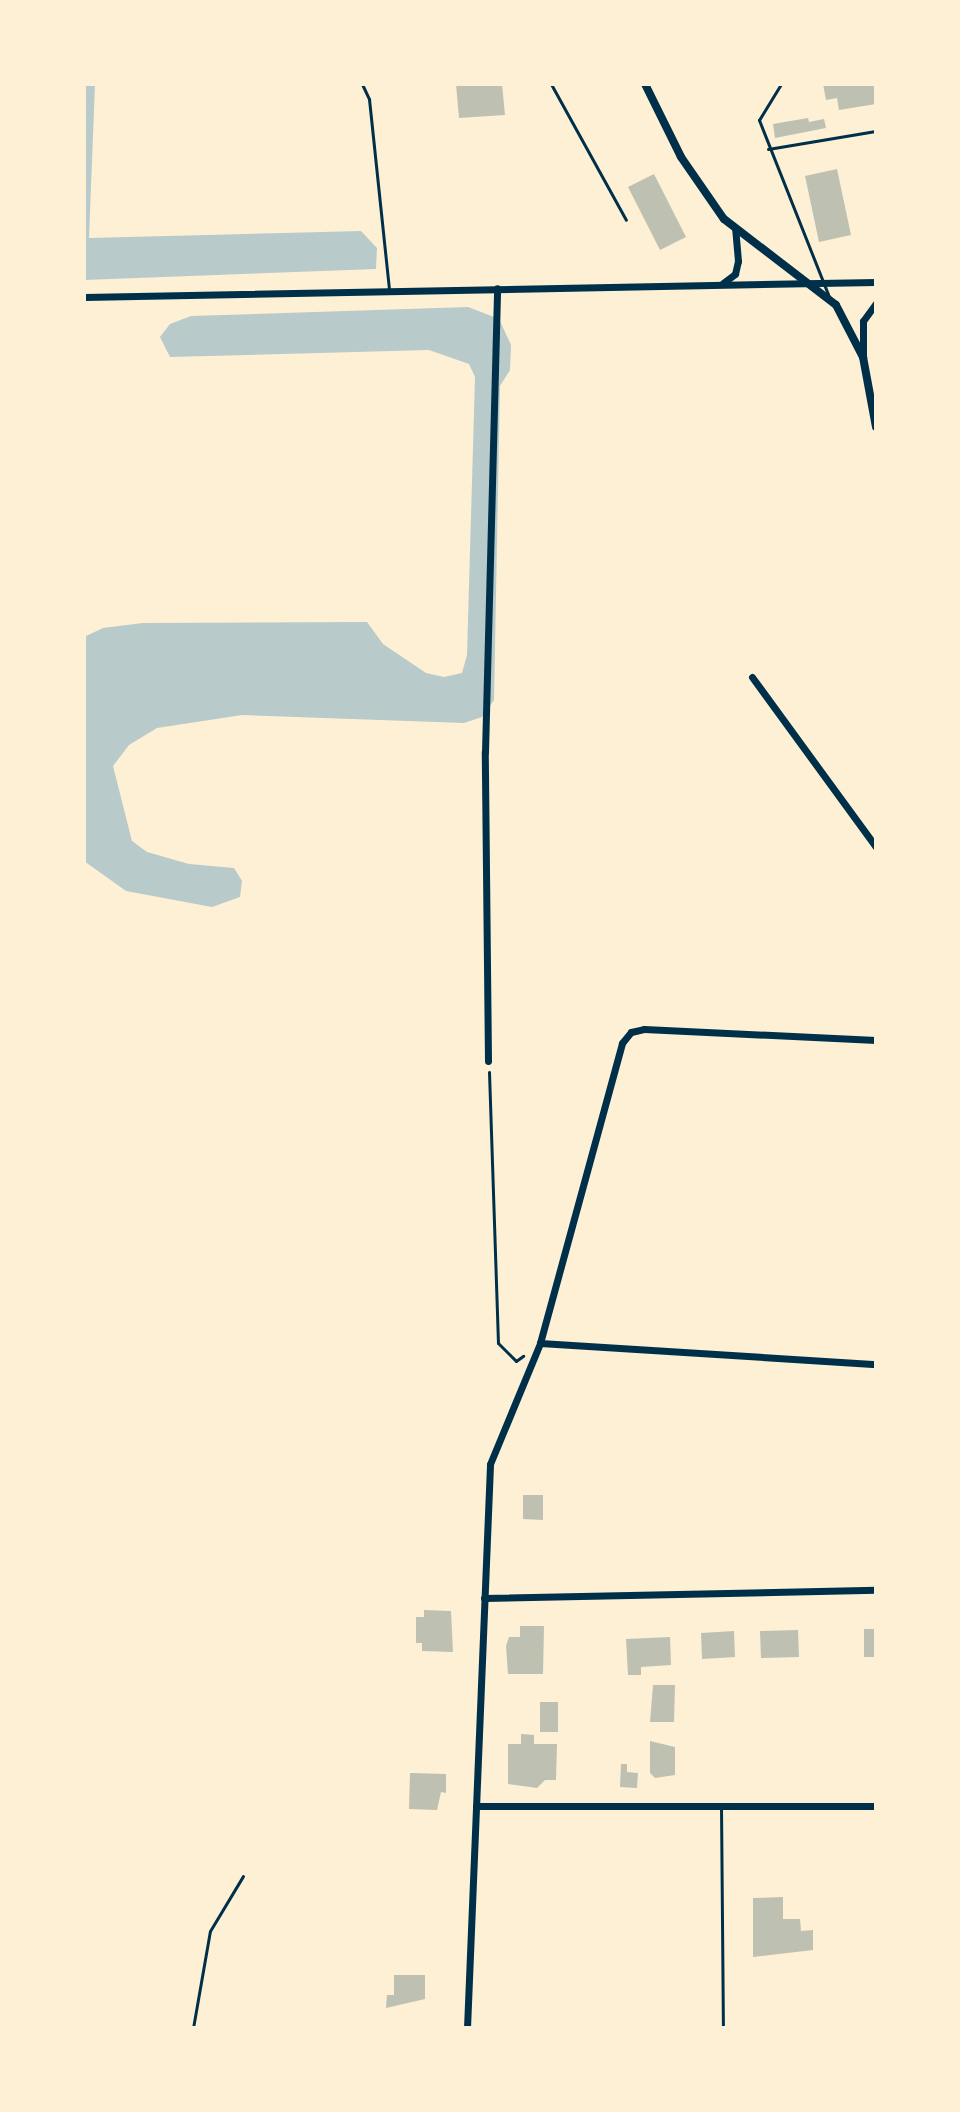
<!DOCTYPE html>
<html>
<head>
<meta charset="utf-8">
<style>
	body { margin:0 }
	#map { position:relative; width:960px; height:2112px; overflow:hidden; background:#fdf0d5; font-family:"Nunito Sans",sans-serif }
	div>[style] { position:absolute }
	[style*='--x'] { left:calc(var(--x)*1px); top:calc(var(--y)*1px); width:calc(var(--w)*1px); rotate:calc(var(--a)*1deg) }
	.green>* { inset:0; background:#b9caca }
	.building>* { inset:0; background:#bec0b2 }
	.path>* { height:3px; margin:-1.5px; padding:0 1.5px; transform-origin:1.5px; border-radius:1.5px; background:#003049 }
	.service>* { height:3px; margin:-1.5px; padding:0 1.5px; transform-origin:1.5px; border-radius:1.5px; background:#003049 }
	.minor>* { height:7px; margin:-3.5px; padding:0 3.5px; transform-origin:3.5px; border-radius:3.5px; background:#003049 }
	.tertiary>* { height:8px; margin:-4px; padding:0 4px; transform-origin:4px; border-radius:4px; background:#003049 }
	span { translate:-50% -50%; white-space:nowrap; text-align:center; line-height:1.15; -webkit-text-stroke:6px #fdf0d5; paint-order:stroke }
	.frame { position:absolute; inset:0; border:86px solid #fdf0d5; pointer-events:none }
</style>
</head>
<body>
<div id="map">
	<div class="green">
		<i style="clip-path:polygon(84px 84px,95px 84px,89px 238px,361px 231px,377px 248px,376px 269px,84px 280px)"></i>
		<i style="clip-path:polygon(468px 307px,499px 319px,511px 345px,510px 370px,500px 386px,494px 700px,482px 717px,464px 723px,242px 715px,157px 728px,129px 745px,113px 766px,132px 841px,147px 852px,189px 864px,234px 868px,242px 881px,240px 897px,212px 907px,126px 891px,84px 861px,84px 637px,103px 628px,143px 623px,367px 622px,383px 644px,426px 673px,444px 677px,462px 673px,467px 655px,475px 377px,469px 364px,429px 350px,170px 357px,160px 337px,170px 324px,191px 316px)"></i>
	</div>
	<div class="building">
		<i style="clip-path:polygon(456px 84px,502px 84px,505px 115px,459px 118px)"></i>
		<i style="clip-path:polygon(823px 84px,876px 84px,876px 104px,839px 110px,837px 98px,826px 100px)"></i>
		<i style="clip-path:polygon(808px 118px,809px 122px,824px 119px,826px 128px,775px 138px,773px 124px)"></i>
		<i style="clip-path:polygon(837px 169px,851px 235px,819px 242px,805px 176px)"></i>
		<i style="clip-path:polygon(654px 174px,686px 237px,660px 250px,628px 187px)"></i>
		<i style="clip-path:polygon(523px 1495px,543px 1495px,543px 1520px,523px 1519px)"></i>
		<i style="clip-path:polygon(424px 1610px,451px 1611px,453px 1652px,422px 1651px,422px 1643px,416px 1643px,416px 1617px,424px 1617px)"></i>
		<i style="clip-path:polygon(520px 1626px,544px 1626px,543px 1674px,508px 1674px,506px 1646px,509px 1637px,520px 1637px)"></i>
		<i style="clip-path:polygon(864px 1629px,876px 1629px,876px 1657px,864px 1657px)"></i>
		<i style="clip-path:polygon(798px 1630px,799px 1657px,761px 1658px,760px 1631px)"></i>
		<i style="clip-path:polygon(734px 1631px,735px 1657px,702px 1659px,701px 1633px)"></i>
		<i style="clip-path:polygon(670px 1637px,671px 1665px,641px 1667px,641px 1675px,628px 1675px,626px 1639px)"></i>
		<i style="clip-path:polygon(653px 1685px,675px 1685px,674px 1722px,650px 1722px)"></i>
		<i style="clip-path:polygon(540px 1702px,558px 1702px,558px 1732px,540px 1732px)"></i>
		<i style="clip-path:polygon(521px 1734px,534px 1735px,534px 1744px,557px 1744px,556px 1780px,545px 1780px,537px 1788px,508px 1784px,508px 1744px,521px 1744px)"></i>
		<i style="clip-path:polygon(650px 1741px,675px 1747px,675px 1775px,655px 1778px,650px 1773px)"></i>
		<i style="clip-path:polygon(621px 1764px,627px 1764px,627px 1772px,638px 1773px,637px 1788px,620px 1787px)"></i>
		<i style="clip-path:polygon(410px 1773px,446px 1774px,446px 1793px,441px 1792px,437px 1810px,409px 1809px)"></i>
		<i style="clip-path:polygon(783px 1897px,783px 1919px,800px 1919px,801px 1931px,813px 1930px,813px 1950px,753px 1957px,753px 1898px)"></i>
		<i style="clip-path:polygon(394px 1975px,425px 1975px,425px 1999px,386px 2008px,387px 1995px,394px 1995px)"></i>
	</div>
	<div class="path">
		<i style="--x:489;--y:1072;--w:271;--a:88.1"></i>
		<i style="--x:498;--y:1343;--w:25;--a:45"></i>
		<i style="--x:516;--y:1361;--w:9;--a:-36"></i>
	</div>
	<div class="service">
		<i style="--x:362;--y:84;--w:17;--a:65"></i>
		<i style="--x:369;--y:99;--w:192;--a:84"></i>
		<i style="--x:551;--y:84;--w:155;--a:61.1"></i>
		<i style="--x:781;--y:84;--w:42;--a:121.4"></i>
		<i style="--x:759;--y:120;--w:190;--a:68.4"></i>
		<i style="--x:768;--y:149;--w:109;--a:-9.5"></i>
		<i style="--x:721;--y:1806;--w:222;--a:89.5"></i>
		<i style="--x:193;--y:2028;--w:98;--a:-80.1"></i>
		<i style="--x:210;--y:1931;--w:64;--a:-59"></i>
	</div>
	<div class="minor">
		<i style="--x:723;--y:283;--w:15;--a:-37"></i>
		<i style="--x:735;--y:274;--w:13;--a:-77"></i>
		<i style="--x:738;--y:261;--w:33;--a:-95"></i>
		<i style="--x:84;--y:297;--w:792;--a:-1.09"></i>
		<i style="--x:863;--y:356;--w:35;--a:-90"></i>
		<i style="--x:863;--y:321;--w:22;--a:-54"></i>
		<i style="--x:752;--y:677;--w:210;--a:53.9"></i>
		<i style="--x:488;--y:1061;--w:309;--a:-90.6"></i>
		<i style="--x:485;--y:752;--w:464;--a:-88.5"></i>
		<i style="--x:540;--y:1343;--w:337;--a:3.6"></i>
		<i style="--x:484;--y:1598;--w:392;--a:-1.2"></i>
		<i style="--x:476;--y:1806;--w:400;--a:0"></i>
		<i style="--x:467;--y:2028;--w:564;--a:-87.66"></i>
		<i style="--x:490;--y:1464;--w:131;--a:-67.5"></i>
		<i style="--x:540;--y:1343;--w:311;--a:-74.7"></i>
		<i style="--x:622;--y:1043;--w:14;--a:-51"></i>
		<i style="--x:631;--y:1032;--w:13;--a:-13"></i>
		<i style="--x:644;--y:1029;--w:232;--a:2.7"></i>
	</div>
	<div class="tertiary">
		<i style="--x:645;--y:84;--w:81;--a:63.7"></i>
		<i style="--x:681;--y:157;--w:75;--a:55.3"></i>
		<i style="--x:724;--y:219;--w:141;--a:37.5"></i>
		<i style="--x:836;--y:305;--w:59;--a:62.6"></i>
		<i style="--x:863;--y:357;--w:71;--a:79.5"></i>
	</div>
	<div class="frame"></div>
</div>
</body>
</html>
